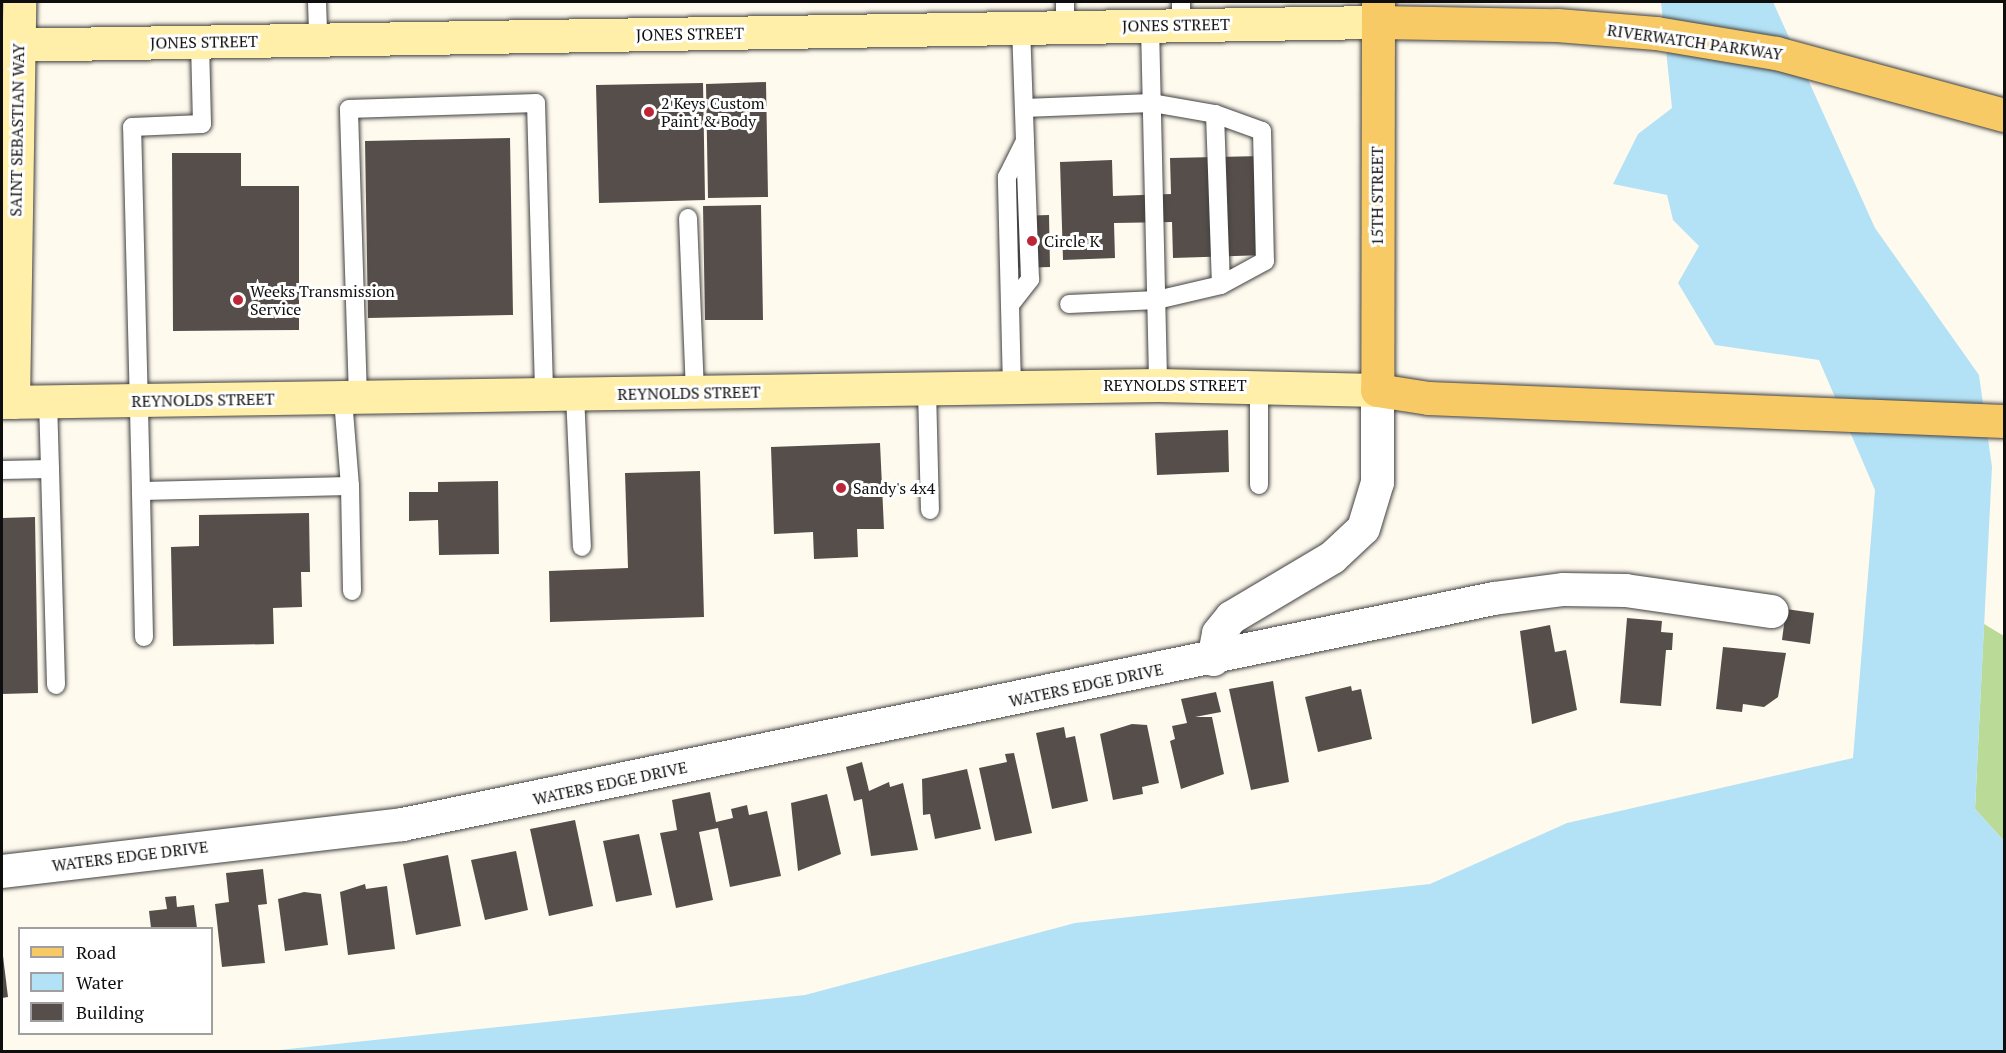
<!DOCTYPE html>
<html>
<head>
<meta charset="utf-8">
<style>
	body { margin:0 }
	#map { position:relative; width:2006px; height:1053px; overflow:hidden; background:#fffaee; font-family:"PT Serif",serif }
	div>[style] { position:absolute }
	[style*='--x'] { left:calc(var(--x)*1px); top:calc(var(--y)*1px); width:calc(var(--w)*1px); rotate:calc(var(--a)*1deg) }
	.forest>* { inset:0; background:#bada97 }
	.water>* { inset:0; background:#b3e2f6 }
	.building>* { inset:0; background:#564e4a }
	.roads { filter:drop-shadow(0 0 2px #414141) drop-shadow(0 0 2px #414141) }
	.lane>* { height:18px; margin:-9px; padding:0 9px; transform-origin:9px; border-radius:9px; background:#fff }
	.street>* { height:33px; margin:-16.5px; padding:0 16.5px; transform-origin:16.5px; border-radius:16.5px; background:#fff }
	.secondary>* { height:33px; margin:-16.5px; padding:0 16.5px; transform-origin:16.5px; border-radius:16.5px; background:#ffefa9 }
	.primary>* { height:33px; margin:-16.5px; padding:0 16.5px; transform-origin:16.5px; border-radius:16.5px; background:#f8ca65 }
	.dots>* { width:16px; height:16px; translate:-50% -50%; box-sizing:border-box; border:3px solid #fff; border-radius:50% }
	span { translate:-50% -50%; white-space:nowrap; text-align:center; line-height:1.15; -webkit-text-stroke:6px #fff; paint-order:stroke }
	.street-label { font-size:16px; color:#0e0e0e }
	.poi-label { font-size:16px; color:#0e0e0e }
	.left { translate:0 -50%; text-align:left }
	.frame { position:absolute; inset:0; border:3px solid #0e0e0e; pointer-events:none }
	.legend { position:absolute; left:18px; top:927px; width:195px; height:108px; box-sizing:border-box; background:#fff; border:2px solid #9f9f9f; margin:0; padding:8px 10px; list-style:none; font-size:18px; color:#0e0e0e }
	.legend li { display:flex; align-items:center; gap:12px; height:30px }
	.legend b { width:30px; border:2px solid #9f9f9f }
</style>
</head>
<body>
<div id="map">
	<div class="forest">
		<i style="clip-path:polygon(1984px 624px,2004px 636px,2004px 841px,1975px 809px)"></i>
	</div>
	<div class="water">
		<i style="clip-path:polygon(1661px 2px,1773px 2px,1875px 228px,1979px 375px,1992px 467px,1975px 809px,2004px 841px,2004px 1051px,260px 1052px,805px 995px,1075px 923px,1430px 884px,1567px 823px,1853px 758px,1875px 490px,1819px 360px,1715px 345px,1678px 283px,1699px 246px,1673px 220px,1667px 195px,1613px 184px,1638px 134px,1672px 108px)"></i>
	</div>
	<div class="building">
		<i style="clip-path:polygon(766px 82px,768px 197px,708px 198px,706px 84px)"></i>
		<i style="clip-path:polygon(703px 83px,705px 200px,599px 203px,596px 85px)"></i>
		<i style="clip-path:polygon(510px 138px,513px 315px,368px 318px,365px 141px)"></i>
		<i style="clip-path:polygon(172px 153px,241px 153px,241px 186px,299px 186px,299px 330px,173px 331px)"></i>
		<i style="clip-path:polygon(1263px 156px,1266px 255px,1173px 258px,1172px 222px,1114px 223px,1115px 258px,1063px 260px,1060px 162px,1112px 160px,1113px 196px,1171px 194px,1170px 158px)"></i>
		<i style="clip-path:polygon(761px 205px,763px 320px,705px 320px,703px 206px)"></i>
		<i style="clip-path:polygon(1049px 215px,1050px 267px,1016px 268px,1015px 216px)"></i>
		<i style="clip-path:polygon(1228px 430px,1229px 472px,1157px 475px,1155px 433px)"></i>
		<i style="clip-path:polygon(880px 443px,884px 529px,857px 529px,858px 557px,814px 559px,813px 532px,774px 534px,771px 447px)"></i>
		<i style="clip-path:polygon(700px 471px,704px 617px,550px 622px,549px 571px,628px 568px,625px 473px)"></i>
		<i style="clip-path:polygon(498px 481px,499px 554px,439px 555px,438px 520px,409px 521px,409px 492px,438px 492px,438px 482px)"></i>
		<i style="clip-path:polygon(309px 513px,310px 572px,301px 572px,302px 607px,273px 608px,274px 644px,173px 646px,171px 547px,199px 546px,199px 515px)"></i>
		<i style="clip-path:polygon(35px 517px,38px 693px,2px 694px,2px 518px)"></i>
		<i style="clip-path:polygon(1786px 609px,1814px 613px,1810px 644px,1782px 640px)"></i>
		<i style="clip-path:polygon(1627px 618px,1662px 621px,1661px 632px,1673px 633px,1672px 650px,1666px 650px,1661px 706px,1620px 703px)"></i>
		<i style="clip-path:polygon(1550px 625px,1555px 652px,1566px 650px,1577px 710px,1532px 724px,1520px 631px)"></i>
		<i style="clip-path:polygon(1723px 647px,1786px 653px,1778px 697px,1764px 707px,1743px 704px,1742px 712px,1716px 709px)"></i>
		<i style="clip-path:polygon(1273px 681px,1289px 782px,1251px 790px,1229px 689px)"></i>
		<i style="clip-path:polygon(1351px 686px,1352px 691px,1361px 689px,1372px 739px,1318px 752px,1305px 697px)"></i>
		<i style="clip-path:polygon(1216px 692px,1221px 712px,1195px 717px,1212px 717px,1224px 774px,1181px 789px,1170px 741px,1175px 739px,1172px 726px,1187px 723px,1181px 699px)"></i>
		<i style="clip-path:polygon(1132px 724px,1147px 725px,1159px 783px,1142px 787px,1143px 794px,1113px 800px,1100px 734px)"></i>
		<i style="clip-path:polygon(1064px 727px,1066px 738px,1075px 736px,1088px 801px,1052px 809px,1036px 733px)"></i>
		<i style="clip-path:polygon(1014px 753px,1032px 833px,995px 841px,979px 768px,1007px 762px,1005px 754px)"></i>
		<i style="clip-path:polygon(862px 762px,869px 791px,889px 782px,890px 787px,903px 783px,918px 850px,871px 856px,862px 799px,854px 801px,846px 767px)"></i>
		<i style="clip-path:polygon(967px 769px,981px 829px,935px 839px,930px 814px,923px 815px,922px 779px)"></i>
		<i style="clip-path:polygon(710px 792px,716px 822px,733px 818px,731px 809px,747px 805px,749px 815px,767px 811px,781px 876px,730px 887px,718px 828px,699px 832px,713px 900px,676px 908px,660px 833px,677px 830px,672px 800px)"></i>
		<i style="clip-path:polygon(827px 794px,841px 854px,798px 871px,791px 803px)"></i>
		<i style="clip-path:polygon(575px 820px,593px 906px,549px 916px,530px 829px)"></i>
		<i style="clip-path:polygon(639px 834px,652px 895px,616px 902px,603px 841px)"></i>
		<i style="clip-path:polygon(516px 851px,528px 910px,485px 920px,471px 860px)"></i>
		<i style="clip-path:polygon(448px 855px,461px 926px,416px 935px,403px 864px)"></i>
		<i style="clip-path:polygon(263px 869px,267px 904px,258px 905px,265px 963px,222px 967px,215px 904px,229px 902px,226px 873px)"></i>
		<i style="clip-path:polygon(365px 884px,366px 889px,387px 886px,395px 949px,348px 955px,340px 892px)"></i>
		<i style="clip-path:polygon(304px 892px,321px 894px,328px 945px,285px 951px,278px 899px)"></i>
		<i style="clip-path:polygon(176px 896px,177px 907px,194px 905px,197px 928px,151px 928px,149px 911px,167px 909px,165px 897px)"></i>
		<i style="clip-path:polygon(2px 948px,8px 997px,2px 998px)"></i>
	</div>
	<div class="roads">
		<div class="lane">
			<i style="--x:317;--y:2;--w:38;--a:88"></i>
			<i style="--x:1181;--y:2;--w:23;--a:90"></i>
			<i style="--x:1150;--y:26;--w:359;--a:88.7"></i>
			<i style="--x:1065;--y:27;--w:25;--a:-90"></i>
			<i style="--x:1024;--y:108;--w:128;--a:-2.2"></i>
			<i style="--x:1152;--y:103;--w:64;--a:9.9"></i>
			<i style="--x:1215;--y:114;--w:50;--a:19.9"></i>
			<i style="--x:1262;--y:131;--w:130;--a:88.7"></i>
			<i style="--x:1265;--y:261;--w:50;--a:151.4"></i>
			<i style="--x:1221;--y:285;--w:66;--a:166.8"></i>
			<i style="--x:1157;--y:300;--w:88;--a:177.4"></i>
			<i style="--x:1215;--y:114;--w:171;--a:88"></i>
			<i style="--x:688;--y:218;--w:175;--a:87.7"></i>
			<i style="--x:1010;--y:305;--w:33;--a:-52"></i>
			<i style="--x:1030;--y:279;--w:136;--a:-92.1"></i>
			<i style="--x:1259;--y:384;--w:101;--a:90"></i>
			<i style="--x:1012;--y:388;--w:211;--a:-91.4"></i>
			<i style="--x:1007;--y:177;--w:40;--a:-63.4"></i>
			<i style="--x:1025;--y:141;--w:113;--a:-92"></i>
			<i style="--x:927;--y:389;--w:121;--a:88.6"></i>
			<i style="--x:575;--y:395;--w:152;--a:87.4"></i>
			<i style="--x:358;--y:398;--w:289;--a:-91.8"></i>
			<i style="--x:349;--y:109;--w:187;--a:-1.8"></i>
			<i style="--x:536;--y:103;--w:292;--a:88.4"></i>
			<i style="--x:343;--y:399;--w:87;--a:85.4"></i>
			<i style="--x:48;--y:401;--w:68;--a:88.3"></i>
			<i style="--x:2;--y:470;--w:48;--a:-1.2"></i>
			<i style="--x:50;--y:469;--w:216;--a:88.4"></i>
			<i style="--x:141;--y:491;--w:364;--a:-91.4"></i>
			<i style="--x:132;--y:127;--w:70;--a:-2.5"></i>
			<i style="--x:202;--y:124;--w:82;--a:-91.4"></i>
			<i style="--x:144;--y:637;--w:146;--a:-91.2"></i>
			<i style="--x:141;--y:491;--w:209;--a:-1.4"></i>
			<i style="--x:350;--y:486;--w:105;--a:88.9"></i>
		</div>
		<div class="street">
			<i style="--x:1213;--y:659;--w:26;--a:-79"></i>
			<i style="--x:1218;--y:633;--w:21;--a:-51"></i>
			<i style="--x:1231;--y:617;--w:117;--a:-30.7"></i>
			<i style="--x:1332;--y:557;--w:42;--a:-43.1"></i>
			<i style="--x:1363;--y:528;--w:48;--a:-73.1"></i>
			<i style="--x:1377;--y:482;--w:92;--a:-90"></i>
			<i style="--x:2;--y:871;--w:403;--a:-6.7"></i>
			<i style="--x:402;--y:824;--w:1114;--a:-11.7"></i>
			<i style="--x:1493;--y:598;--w:71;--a:-7.3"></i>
			<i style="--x:1563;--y:589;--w:62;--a:0.9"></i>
			<i style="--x:1625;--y:590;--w:148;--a:8.2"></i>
		</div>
		<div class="secondary">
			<i style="--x:2;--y:45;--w:1376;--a:-0.96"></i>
			<i style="--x:2;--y:402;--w:1156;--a:-0.84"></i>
			<i style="--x:1158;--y:385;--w:219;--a:1.3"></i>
			<i style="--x:13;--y:402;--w:400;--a:-89.1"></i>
		</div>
		<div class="primary">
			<i style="--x:1378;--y:2;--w:388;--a:90.1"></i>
			<i style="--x:1377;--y:390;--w:52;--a:8.9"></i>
			<i style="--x:1428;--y:398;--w:576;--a:2.29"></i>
			<i style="--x:1378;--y:22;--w:179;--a:1"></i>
			<i style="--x:1557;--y:25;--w:99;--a:4.6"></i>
			<i style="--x:1656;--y:33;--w:122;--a:9.5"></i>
			<i style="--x:1776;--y:53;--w:236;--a:15.2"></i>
		</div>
	</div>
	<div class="dots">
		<i style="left:649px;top:112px;background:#bd2638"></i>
		<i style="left:1032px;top:241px;background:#bd2638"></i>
		<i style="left:238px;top:300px;background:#bd2638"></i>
		<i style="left:841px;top:488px;background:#bd2638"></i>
	</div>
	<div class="street-label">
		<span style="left:1176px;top:25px;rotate:-1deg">JONES STREET</span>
		<span style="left:690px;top:34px;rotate:-1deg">JONES STREET</span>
		<span style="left:204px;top:42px;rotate:-1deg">JONES STREET</span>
		<span style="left:1695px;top:42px;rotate:8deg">RIVERWATCH PARKWAY</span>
		<span style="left:17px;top:130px;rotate:-89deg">SAINT SEBASTIAN WAY</span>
		<span style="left:1377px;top:196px;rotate:-90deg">15TH STREET</span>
		<span style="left:1175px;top:385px">REYNOLDS STREET</span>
		<span style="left:689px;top:393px;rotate:-1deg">REYNOLDS STREET</span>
		<span style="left:203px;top:400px;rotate:-1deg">REYNOLDS STREET</span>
		<span style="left:1086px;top:685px;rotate:-12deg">WATERS EDGE DRIVE</span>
		<span style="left:610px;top:783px;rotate:-12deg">WATERS EDGE DRIVE</span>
		<span style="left:130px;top:856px;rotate:-7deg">WATERS EDGE DRIVE</span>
	</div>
	<div class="poi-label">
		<span class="left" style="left:661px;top:112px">2 Keys Custom<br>Paint &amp; Body</span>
		<span class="left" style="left:1044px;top:241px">Circle K</span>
		<span class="left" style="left:250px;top:300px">Weeks Transmission<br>Service</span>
		<span class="left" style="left:853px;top:488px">Sandy's 4x4</span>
	</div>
	<div class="frame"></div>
	<ul class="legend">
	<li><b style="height:8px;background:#f8ca65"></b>Road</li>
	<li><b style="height:16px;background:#b3e2f6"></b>Water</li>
	<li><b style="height:16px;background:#564e4a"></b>Building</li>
	</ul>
</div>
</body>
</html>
